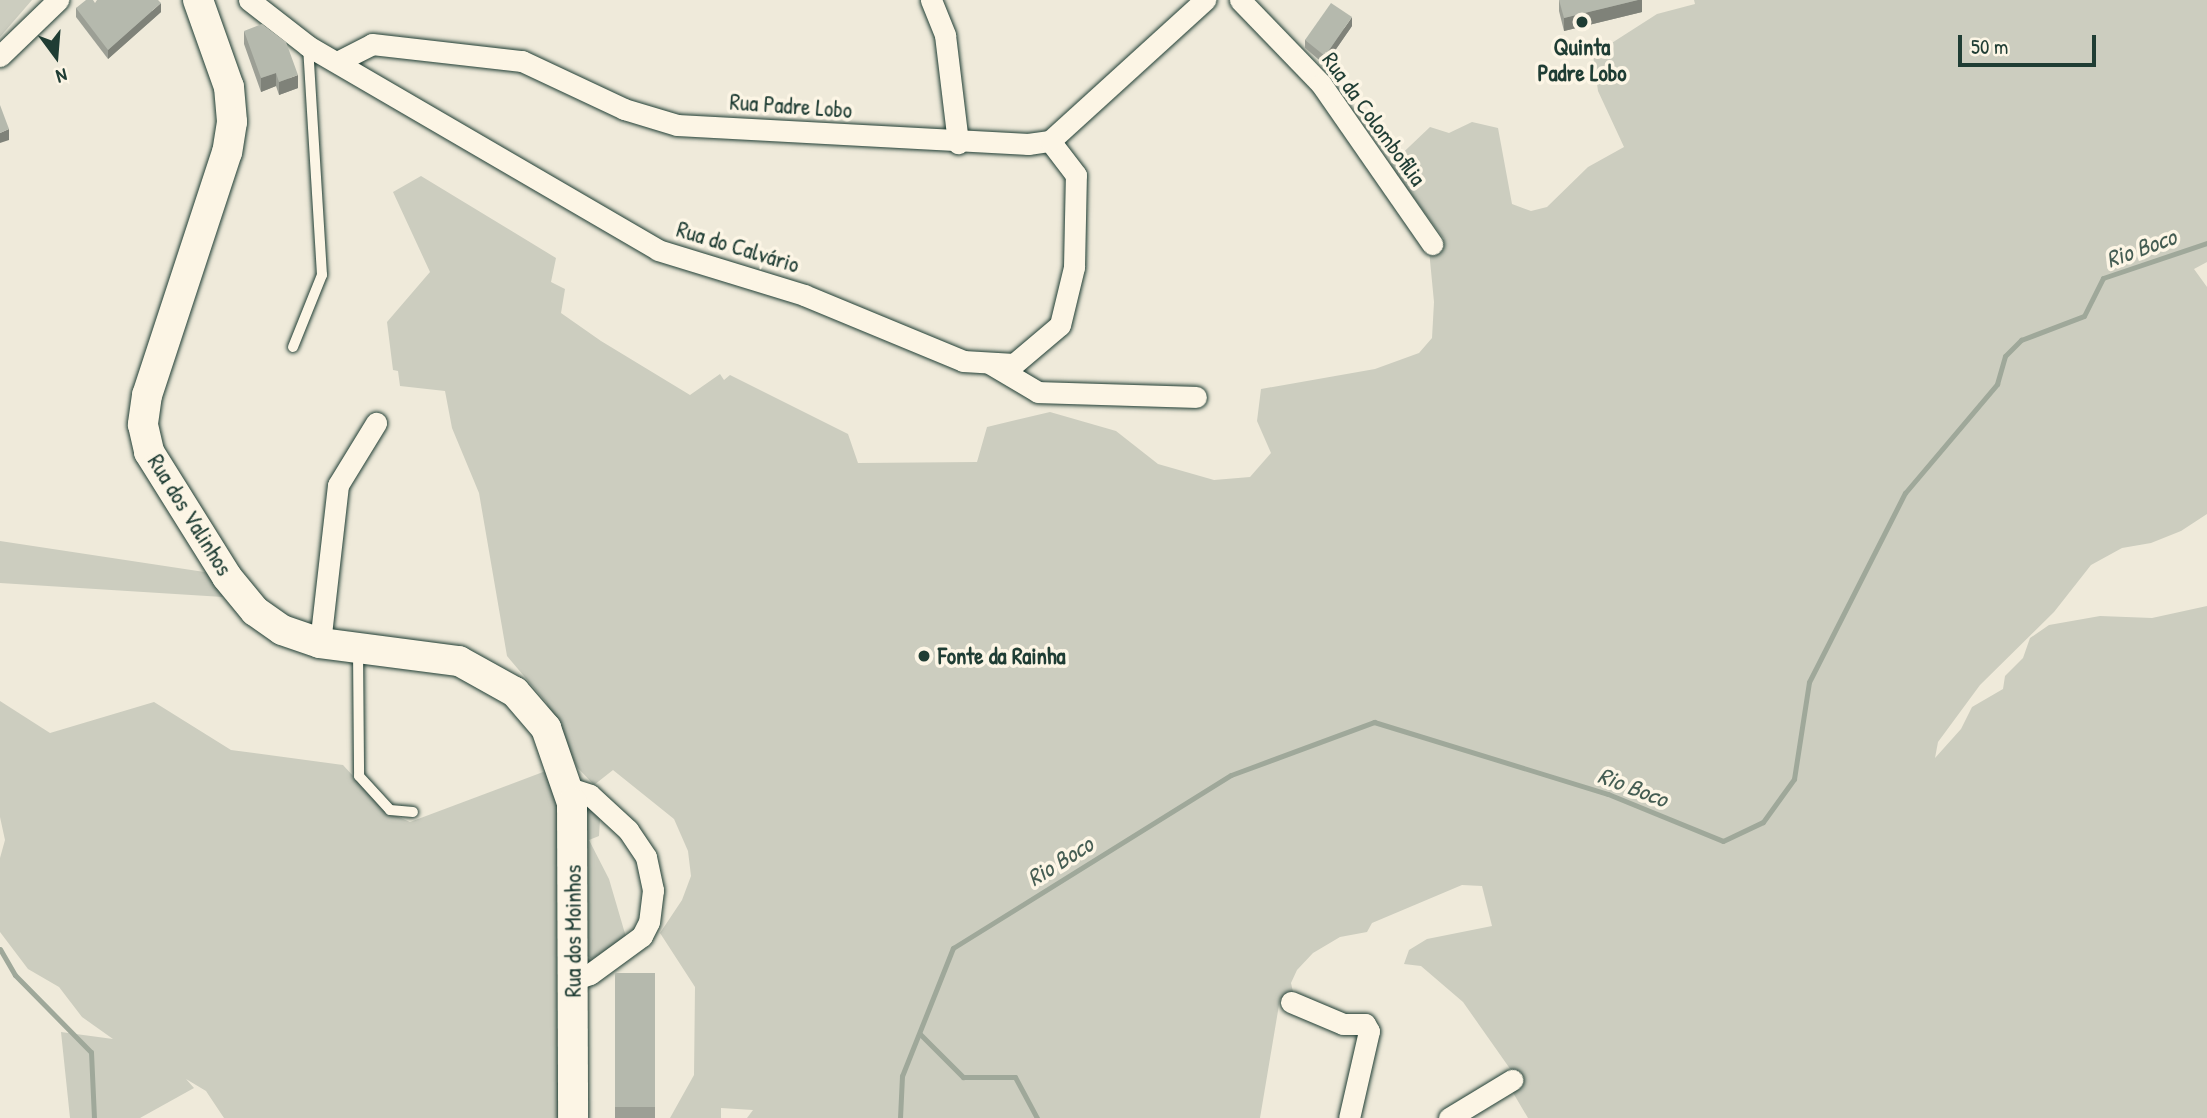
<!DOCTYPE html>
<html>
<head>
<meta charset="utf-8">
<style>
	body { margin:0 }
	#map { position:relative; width:2207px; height:1118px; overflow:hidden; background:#efeada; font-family:"Patrick Hand",sans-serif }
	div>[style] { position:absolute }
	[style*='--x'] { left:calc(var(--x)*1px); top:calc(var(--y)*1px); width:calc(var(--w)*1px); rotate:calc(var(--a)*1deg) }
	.green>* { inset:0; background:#cccdbf }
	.stream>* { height:5px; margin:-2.5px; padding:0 2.5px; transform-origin:2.5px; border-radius:2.5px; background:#9fa89a }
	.roads { filter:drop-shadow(0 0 2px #1f3d34) drop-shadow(0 0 2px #1f3d34) }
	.service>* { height:10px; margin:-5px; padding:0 5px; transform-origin:5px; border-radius:5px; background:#fcf5e5 }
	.minor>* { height:21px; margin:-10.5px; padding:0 10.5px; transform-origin:10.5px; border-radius:10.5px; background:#fcf5e5 }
	.secondary>* { height:30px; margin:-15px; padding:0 15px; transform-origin:15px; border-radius:15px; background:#fcf5e5 }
	.wall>* { inset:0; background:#9c9f95 }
	.shaded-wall>* { inset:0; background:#7f8279 }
	.building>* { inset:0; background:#b5b9ad }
	.dots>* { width:19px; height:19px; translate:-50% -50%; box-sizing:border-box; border:4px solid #fcf5e5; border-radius:50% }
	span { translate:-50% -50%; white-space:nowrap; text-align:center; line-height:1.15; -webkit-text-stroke:7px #fcf5e5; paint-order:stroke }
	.poi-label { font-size:23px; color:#1f3d34; font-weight:700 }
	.left { translate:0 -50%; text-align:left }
	.street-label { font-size:23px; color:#1f3d34 }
	.water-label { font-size:24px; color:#455d53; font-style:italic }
	.north { position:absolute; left:21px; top:21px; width:70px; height:70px; -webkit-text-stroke:5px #fcf5e5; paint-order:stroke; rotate:164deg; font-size:19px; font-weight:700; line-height:28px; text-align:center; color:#1f3d34 }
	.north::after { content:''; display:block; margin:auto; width:24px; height:32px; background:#1f3d34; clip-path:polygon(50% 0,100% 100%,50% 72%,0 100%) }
	.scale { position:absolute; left:1958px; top:35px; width:138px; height:32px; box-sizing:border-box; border:4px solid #1f3d34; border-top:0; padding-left:9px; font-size:21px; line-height:24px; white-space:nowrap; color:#1f3d34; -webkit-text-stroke:5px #fcf5e5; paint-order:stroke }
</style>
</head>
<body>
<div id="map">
	<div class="green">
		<i style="clip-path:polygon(0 0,32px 0,0 37px)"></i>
		<i style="clip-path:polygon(1694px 0,2207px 0,2207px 262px,2194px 269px,2207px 287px,2207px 514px,2181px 531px,2151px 543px,2122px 548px,2091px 565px,2054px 612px,1980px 685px,1938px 742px,1935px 758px,1961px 729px,1972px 707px,2003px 689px,2005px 676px,2023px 658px,2030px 638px,2049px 625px,2100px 616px,2152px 618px,2207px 606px,2207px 1118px,1528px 1118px,1512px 1091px,1520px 1089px,1513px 1073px,1463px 1002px,1421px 966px,1404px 964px,1409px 950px,1427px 939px,1492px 926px,1482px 886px,1462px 885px,1372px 923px,1367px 932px,1340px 937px,1313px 953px,1297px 970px,1291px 983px,1294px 996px,1280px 999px,1260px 1118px,747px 1118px,753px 1110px,721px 1108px,721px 1118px,670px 1118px,694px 1075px,695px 987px,660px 933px,682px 900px,691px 876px,688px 851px,674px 819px,613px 770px,594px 785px,577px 767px,546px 702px,507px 656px,479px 493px,452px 428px,445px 391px,400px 386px,398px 371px,393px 370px,387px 322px,430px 272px,393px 192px,421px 176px,556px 258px,551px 282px,565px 289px,561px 313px,601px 341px,690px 395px,720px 374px,724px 380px,730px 375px,848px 434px,858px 463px,977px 462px,987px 427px,1050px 412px,1116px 431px,1158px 464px,1214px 480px,1250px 477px,1271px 453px,1257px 421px,1261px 389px,1375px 369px,1419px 353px,1432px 338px,1434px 302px,1429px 250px,1444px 239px,1390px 165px,1430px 127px,1449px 133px,1472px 122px,1498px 128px,1512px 204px,1531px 211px,1547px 207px,1588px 167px,1624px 147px,1598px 91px,1593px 55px,1657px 14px,1695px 4px)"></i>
		<i style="clip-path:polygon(0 541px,211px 573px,223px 597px,0 583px)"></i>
		<i style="clip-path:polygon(0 701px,50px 733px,154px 702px,231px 750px,343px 765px,385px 811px,410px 822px,551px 769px,566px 793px,561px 1118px,224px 1118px,206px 1091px,186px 1079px,194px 1088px,140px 1118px,70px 1118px,61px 1032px,113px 1039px,82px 1017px,59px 987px,28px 969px,0 932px,0 858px,5px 840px,0 817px)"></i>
		<i style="clip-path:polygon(595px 809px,607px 817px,600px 819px,599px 836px,589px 840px,609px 879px,626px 937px,592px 959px,587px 956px,585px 814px)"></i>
	</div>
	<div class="stream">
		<i style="--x:0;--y:949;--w:30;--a:60"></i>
		<i style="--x:15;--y:975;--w:108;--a:45.4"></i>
		<i style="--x:91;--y:1052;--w:66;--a:87.4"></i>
		<i style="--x:920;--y:1034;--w:61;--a:45"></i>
		<i style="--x:963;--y:1077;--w:52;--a:0"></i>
		<i style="--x:1015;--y:1077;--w:47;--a:61.8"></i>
		<i style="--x:900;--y:1118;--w:42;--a:-87.3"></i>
		<i style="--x:902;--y:1076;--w:138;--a:-68.3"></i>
		<i style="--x:953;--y:948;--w:327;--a:-31.9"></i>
		<i style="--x:1231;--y:775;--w:153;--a:-20.3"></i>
		<i style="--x:1374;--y:722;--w:245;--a:17.1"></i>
		<i style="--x:1608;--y:794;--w:124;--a:22.2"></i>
		<i style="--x:1723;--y:841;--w:44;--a:-25.4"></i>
		<i style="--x:1763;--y:822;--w:53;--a:-54.2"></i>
		<i style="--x:1794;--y:779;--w:98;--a:-81.2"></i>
		<i style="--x:1809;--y:682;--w:212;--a:-63.1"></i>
		<i style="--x:1905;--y:493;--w:143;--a:-49.8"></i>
		<i style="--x:1997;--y:384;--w:29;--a:-74"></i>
		<i style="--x:2005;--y:356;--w:23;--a:-45"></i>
		<i style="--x:2021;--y:340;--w:67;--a:-20.9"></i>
		<i style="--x:2084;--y:316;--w:42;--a:-63.4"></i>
		<i style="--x:2103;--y:278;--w:110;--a:-18.6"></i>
	</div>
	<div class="roads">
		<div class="service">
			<i style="--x:293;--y:347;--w:78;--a:-68.1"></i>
			<i style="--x:322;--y:275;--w:229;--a:-93.5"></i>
			<i style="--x:358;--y:651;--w:125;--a:89.5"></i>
			<i style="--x:359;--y:776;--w:46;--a:47.6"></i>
			<i style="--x:390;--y:810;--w:23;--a:5"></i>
		</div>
		<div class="minor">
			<i style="--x:249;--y:0;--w:75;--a:37.9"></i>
			<i style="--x:308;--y:46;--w:405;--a:30.2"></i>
			<i style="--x:658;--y:250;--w:153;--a:17.1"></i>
			<i style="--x:804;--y:295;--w:172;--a:22.5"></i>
			<i style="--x:963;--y:361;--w:51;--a:3.4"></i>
			<i style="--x:1014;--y:364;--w:60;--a:-40.3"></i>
			<i style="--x:1060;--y:325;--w:60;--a:-76.4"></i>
			<i style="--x:1074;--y:267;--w:92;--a:-88.8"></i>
			<i style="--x:1076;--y:175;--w:43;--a:-127.4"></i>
			<i style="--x:931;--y:0;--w:38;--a:68"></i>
			<i style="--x:945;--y:35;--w:109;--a:83.1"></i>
			<i style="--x:1240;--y:0;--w:117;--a:46"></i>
			<i style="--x:1321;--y:84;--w:195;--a:55.2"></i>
			<i style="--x:0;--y:56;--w:81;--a:-44"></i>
			<i style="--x:337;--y:62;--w:39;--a:-27"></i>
			<i style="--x:372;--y:44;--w:151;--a:6.5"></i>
			<i style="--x:522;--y:61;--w:113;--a:25.2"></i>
			<i style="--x:624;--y:109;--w:55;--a:16.8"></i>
			<i style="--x:677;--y:125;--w:352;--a:3.1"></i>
			<i style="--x:1028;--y:144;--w:22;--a:-8"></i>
			<i style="--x:1050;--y:141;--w:210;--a:-42.3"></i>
			<i style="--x:989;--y:363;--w:57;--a:30.6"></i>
			<i style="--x:1038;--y:392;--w:158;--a:1.8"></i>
			<i style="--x:320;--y:643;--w:159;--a:-83.5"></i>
			<i style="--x:338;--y:485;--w:73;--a:-58.5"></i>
			<i style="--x:569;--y:788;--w:22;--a:18"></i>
			<i style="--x:590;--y:795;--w:52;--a:42.6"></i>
			<i style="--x:628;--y:830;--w:32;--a:56"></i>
			<i style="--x:646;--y:857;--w:34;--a:78"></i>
			<i style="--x:653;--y:890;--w:32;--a:97"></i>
			<i style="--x:649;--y:922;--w:16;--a:117"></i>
			<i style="--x:642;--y:936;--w:64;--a:143.8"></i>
			<i style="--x:590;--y:974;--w:18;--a:161"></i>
			<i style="--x:1291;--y:1002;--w:56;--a:22.9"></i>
			<i style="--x:1343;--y:1024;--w:22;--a:0"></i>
			<i style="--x:1365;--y:1024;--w:8;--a:60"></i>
			<i style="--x:1369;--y:1031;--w:89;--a:102.9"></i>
			<i style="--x:1449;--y:1118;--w:74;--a:-31.1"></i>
		</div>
		<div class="secondary">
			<i style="--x:198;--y:0;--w:92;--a:70.4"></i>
			<i style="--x:229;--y:87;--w:35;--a:85"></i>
			<i style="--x:232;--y:122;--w:30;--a:99"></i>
			<i style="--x:227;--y:152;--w:256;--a:108.2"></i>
			<i style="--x:147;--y:395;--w:30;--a:98"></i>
			<i style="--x:143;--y:425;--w:28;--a:77"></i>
			<i style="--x:149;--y:452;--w:147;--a:58"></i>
			<i style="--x:227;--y:577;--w:44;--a:50.5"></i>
			<i style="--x:255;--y:611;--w:33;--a:35"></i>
			<i style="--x:282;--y:630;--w:40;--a:18.9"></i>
			<i style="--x:320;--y:643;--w:140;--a:7.4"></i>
			<i style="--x:459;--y:661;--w:64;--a:29"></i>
			<i style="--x:515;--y:692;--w:48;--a:49.3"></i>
			<i style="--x:546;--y:728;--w:79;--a:70.9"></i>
			<i style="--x:572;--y:803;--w:315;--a:89.8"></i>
		</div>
	</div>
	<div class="wall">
		<i style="clip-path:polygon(1559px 0,1642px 0,1642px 12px,1564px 31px,1559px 11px)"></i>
		<i style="clip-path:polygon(95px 3px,161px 12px,108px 59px,76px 17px,76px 8px)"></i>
		<i style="clip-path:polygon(1352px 26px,1325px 65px,1305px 48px,1305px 40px)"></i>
		<i style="clip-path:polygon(244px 31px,298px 88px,279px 95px,276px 86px,261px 92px,244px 44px)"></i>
		<i style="clip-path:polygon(615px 973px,655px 973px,655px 1118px,615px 1118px)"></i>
	</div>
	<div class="shaded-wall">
		<i style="clip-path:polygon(1638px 0,1642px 0,1642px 12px,1564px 31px,1564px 18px)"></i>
		<i style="clip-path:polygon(161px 3px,161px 12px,108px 59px,108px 50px)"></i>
		<i style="clip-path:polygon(1352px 17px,1352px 26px,1325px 65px,1325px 56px)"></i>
		<i style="clip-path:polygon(276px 73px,276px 86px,261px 92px,261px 78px)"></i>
		<i style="clip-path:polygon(298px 75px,298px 88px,279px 95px,279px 82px)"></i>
		<i style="clip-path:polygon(9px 129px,9px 140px,0 143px,0 133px)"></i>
	</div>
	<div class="building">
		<i style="clip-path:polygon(86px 0,93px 0,95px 3px,97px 0,158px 0,161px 3px,108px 50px,76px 8px)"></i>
		<i style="clip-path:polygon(1559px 0,1638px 0,1564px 18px)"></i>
		<i style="clip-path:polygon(1331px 3px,1352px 17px,1325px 56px,1305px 40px)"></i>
		<i style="clip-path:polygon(262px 24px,286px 42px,298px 75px,279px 82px,276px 73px,261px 78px,244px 31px)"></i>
		<i style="clip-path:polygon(0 105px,9px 129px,0 133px)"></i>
		<i style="clip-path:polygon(615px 973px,655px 973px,655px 1107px,615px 1107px)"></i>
	</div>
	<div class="dots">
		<i style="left:1582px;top:22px;background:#1f3d34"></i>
		<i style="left:924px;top:656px;background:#1f3d34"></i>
	</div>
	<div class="poi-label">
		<span style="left:1582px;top:60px">Quinta<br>Padre Lobo</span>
		<span class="left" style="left:938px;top:656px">Fonte da Rainha</span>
	</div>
	<div class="street-label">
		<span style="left:791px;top:106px;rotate:4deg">Rua Padre Lobo</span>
		<span style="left:1374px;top:119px;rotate:54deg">Rua da Colombofilia</span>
		<span style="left:738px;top:247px;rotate:17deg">Rua do Calvário</span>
		<span style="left:190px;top:515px;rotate:58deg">Rua dos Valinhos</span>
		<span style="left:573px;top:931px;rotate:-90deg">Rua dos Moinhos</span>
	</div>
	<div class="water-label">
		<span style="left:2141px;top:248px;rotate:-20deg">Rio Boco</span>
		<span style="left:1633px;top:787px;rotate:21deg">Rio Boco</span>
		<span style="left:1060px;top:861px;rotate:-32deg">Rio Boco</span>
	</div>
	<div class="north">N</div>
	<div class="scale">50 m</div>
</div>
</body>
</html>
